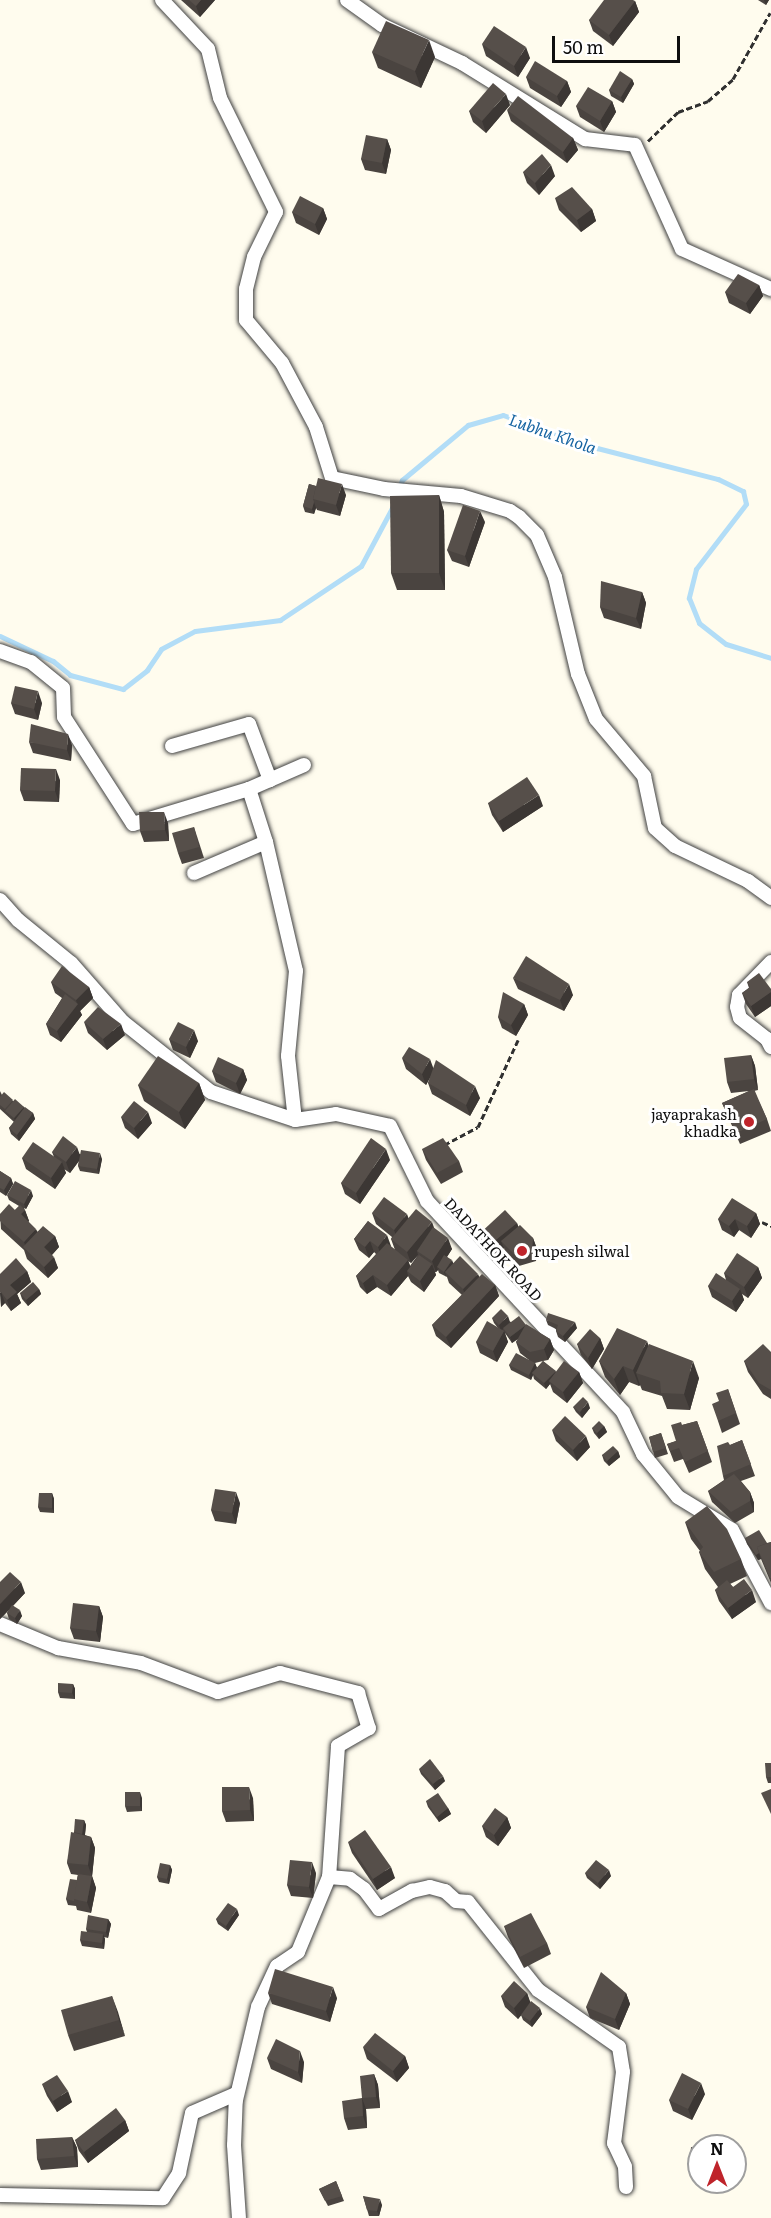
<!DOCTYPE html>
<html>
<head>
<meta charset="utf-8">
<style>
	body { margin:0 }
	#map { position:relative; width:771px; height:2218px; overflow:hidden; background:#fffcee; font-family:Literata,serif }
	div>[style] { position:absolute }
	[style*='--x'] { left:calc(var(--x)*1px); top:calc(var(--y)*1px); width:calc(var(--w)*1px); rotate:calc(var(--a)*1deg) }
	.stream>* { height:5px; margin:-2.5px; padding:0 2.5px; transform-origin:2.5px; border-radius:2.5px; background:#b2ddf7 }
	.path>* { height:3px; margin-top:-1.5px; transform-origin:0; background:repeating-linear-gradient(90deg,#303030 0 6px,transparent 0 9px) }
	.roads { filter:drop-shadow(0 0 2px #414141) drop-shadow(0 0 2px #414141) }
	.minor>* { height:14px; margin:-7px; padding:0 7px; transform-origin:7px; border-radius:7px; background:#fff }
	.wall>* { inset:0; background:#4a4440 }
	.shaded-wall>* { inset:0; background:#3c3734 }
	.building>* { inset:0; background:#564f4a }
	.dots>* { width:16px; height:16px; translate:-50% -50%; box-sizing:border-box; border:3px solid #fff; border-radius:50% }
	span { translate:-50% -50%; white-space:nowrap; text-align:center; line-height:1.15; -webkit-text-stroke:6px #fff; paint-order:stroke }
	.poi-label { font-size:15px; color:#0e0e0e }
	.right { translate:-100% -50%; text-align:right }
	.left { translate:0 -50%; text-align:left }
	.street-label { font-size:15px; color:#0e0e0e }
	.water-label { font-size:16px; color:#1563a1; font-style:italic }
	.north { position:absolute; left:687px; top:2134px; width:60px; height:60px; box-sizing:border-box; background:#fff; border:2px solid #9f9f9f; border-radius:50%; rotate:0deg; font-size:16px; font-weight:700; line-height:24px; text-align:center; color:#0e0e0e }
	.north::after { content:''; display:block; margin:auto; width:21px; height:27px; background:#bf242b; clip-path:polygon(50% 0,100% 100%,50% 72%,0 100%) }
	.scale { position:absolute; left:552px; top:36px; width:128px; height:27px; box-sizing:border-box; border:3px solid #0e0e0e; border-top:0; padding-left:8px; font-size:18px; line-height:21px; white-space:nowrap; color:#0e0e0e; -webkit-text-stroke:4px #fff; paint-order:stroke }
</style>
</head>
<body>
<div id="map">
	<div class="stream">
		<i style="--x:398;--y:491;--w:12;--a:-70"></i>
		<i style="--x:402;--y:480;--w:86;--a:-39.8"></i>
		<i style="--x:468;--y:425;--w:36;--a:-16"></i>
		<i style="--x:503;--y:415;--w:100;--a:19.3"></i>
		<i style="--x:597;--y:448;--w:125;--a:14.4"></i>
		<i style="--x:718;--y:479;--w:28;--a:26"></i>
		<i style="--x:743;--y:491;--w:13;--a:77"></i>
		<i style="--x:746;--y:504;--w:82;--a:127.6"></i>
		<i style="--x:696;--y:569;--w:30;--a:104"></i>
		<i style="--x:689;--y:598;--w:27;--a:68"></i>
		<i style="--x:699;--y:623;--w:34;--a:38"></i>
		<i style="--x:726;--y:644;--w:47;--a:17.3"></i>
		<i style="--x:0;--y:636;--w:59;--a:25.3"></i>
		<i style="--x:53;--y:661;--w:22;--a:39"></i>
		<i style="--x:70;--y:675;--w:55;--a:14.8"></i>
		<i style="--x:123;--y:689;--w:31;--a:-38"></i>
		<i style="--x:147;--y:670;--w:25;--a:-56"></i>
		<i style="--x:161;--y:649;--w:38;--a:-28"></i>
		<i style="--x:195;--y:631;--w:86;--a:-7.4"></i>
		<i style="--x:280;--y:620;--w:97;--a:-33.7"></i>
		<i style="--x:361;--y:566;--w:66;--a:-61.9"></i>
	</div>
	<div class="path">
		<i style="--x:648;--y:141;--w:42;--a:-44"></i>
		<i style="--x:678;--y:112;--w:32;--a:-20"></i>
		<i style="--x:708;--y:101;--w:33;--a:-41"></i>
		<i style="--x:733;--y:79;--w:76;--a:-60.7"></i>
		<i style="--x:444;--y:1145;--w:38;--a:-28"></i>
		<i style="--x:478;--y:1127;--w:96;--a:-65.3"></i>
		<i style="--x:762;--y:1222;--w:10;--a:24"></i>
	</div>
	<div class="roads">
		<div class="minor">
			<i style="--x:162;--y:0;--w:67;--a:46.8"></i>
			<i style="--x:208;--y:49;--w:50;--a:76.2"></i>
			<i style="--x:220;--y:98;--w:127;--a:63.8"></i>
			<i style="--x:276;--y:212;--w:50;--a:116.1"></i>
			<i style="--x:254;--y:257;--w:33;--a:104"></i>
			<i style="--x:246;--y:289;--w:31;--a:90"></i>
			<i style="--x:246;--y:320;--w:56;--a:50.1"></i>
			<i style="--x:282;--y:363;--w:72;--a:62"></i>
			<i style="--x:316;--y:427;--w:53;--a:72.6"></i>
			<i style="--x:332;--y:478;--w:53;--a:11.9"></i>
			<i style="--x:384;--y:489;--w:77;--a:5.2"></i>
			<i style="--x:461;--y:496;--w:51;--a:17"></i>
			<i style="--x:510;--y:511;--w:11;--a:34"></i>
			<i style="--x:519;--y:517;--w:25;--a:45"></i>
			<i style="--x:537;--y:535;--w:46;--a:66.8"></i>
			<i style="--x:555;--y:577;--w:100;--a:76.7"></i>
			<i style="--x:578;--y:674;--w:48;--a:68.2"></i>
			<i style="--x:596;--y:719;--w:75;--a:49.9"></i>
			<i style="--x:644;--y:776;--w:53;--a:78.1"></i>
			<i style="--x:655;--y:828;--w:27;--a:42"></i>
			<i style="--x:675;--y:846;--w:81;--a:25.6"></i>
			<i style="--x:748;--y:881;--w:29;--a:36"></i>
			<i style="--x:347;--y:0;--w:43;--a:35.5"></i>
			<i style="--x:382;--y:25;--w:89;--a:25.4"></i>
			<i style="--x:462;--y:63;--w:145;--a:31.7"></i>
			<i style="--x:585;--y:139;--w:50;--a:6.8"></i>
			<i style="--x:635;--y:145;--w:114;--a:65.7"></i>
			<i style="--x:682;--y:249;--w:98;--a:24.2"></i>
			<i style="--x:0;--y:651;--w:33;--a:20"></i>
			<i style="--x:31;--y:662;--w:41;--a:39.1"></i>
			<i style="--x:63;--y:688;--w:29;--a:88"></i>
			<i style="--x:64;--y:717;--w:127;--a:57.2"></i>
			<i style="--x:133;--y:824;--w:121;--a:-16.8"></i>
			<i style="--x:249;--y:789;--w:60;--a:-23.6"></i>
			<i style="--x:172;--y:746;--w:80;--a:-15.9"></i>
			<i style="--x:249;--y:724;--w:60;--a:69.4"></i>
			<i style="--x:249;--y:789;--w:56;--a:72.2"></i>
			<i style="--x:266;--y:842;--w:132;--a:76.9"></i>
			<i style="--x:296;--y:971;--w:85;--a:95.4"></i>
			<i style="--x:288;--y:1056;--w:64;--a:83.8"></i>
			<i style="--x:194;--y:873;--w:78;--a:-23.3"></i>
			<i style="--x:0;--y:900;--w:27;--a:48"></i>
			<i style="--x:18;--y:920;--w:68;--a:39.1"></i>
			<i style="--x:71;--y:963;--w:79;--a:48.6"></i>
			<i style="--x:123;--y:1022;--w:112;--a:38.5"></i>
			<i style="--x:211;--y:1092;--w:89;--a:18.4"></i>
			<i style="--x:295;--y:1120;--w:41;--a:-8.3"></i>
			<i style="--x:336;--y:1114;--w:55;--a:12.5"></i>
			<i style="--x:390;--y:1126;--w:84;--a:63.7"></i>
			<i style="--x:427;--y:1201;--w:288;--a:47.1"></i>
			<i style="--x:623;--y:1412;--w:47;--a:64.5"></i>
			<i style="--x:643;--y:1454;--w:55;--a:50.9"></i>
			<i style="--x:678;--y:1497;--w:63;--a:31.4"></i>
			<i style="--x:732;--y:1530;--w:83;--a:61.9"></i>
			<i style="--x:771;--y:962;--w:46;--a:134.1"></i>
			<i style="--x:739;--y:995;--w:12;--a:99"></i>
			<i style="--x:737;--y:1007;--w:11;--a:75"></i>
			<i style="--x:740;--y:1018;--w:34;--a:38"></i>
			<i style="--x:767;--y:1039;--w:9;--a:63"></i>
			<i style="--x:0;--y:1624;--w:63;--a:22.5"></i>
			<i style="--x:58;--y:1648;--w:84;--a:10.2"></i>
			<i style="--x:141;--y:1663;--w:82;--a:20.6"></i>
			<i style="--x:218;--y:1692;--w:65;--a:-17"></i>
			<i style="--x:280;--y:1673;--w:81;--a:14.4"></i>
			<i style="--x:358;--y:1693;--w:37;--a:73"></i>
			<i style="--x:369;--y:1728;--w:36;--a:150"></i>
			<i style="--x:338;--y:1746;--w:131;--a:93.9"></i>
			<i style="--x:329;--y:1877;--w:81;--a:112.5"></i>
			<i style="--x:298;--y:1952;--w:25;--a:146"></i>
			<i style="--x:277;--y:1966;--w:45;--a:114.9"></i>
			<i style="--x:258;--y:2007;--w:96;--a:103.3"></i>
			<i style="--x:329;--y:1877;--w:21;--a:5"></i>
			<i style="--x:350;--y:1879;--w:17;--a:36"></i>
			<i style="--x:364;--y:1889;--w:25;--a:53"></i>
			<i style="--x:379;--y:1909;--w:38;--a:-29"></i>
			<i style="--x:412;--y:1891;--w:18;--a:-13"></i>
			<i style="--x:430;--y:1887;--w:16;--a:15"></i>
			<i style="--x:445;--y:1891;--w:15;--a:42"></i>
			<i style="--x:456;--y:1901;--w:12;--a:5"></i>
			<i style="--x:468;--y:1902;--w:112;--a:51.5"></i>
			<i style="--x:538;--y:1990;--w:99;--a:35.1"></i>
			<i style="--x:619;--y:2047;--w:25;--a:81"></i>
			<i style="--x:623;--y:2072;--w:72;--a:97.2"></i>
			<i style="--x:614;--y:2143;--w:26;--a:65"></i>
			<i style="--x:625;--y:2167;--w:20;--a:87"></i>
			<i style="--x:0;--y:2195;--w:163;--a:1.1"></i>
			<i style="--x:163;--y:2198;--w:30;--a:-57"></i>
			<i style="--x:179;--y:2173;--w:61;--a:-77.8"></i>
			<i style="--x:192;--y:2113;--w:48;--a:-23.4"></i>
			<i style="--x:236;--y:2094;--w:51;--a:92.2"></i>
			<i style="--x:234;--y:2145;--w:73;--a:86.1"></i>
		</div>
	</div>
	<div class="wall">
		<i style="clip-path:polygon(181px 0,215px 0,200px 17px)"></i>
		<i style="clip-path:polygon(758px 0,769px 0,766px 5px)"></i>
		<i style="clip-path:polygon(635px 1px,639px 12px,613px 46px,593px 31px,589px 20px)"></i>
		<i style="clip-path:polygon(482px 44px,530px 58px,518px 77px,486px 56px)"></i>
		<i style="clip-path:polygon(372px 52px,435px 57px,421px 88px,378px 68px)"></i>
		<i style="clip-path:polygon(526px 77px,567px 81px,571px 92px,561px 107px,530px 88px)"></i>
		<i style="clip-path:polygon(632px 79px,634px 84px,623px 103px,611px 96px,609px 90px)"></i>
		<i style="clip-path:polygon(612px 101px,616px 112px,604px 132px,580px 117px,576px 106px)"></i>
		<i style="clip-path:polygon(510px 105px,486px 133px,473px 122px,469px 111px)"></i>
		<i style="clip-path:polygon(507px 110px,573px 138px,578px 150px,567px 163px,511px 121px)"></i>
		<i style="clip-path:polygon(387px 139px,391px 150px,386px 174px,365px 170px,361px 159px)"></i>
		<i style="clip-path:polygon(523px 172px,555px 176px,539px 195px,527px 183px)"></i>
		<i style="clip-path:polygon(555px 198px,592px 209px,596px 221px,581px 232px,559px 210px)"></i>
		<i style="clip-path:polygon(323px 208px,327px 219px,319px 235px,296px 223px,292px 212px)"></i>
		<i style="clip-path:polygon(759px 285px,763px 296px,750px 314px,729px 303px,725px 292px)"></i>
		<i style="clip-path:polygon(309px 484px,346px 495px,340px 516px,317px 510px,316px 508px,314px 514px,305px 512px,303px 506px)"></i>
		<i style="clip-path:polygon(439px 495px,444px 512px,445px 590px,397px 590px,391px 573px)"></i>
		<i style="clip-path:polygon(485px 522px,469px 567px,452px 561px,447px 550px)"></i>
		<i style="clip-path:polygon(642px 592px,646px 603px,641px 629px,604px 618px,600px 607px)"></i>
		<i style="clip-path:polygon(11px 703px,42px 703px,38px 720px,15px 714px)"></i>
		<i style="clip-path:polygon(29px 742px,72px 745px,71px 761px,33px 753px)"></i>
		<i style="clip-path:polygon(60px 780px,59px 802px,24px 801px,20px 790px)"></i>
		<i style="clip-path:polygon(488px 803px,543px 806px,503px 832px,492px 815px)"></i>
		<i style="clip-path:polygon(168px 823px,169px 841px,144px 842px,140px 831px)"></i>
		<i style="clip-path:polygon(194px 827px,204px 858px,182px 864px,178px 853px)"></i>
		<i style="clip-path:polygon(513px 978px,573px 995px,564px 1011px,518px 989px)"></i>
		<i style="clip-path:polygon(51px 982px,89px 987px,93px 998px,80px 1011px,82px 1015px,61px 1042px,50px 1035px,46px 1024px,62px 998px,55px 993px)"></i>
		<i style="clip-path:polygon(747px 982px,771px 989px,771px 1006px,755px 1017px,746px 1004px,742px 993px,749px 988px)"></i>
		<i style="clip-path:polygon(524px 1004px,528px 1015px,516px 1036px,502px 1028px,498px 1017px)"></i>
		<i style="clip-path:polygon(84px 1022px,125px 1035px,107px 1050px,88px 1033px)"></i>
		<i style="clip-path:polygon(169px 1039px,198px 1041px,190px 1058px,173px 1050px)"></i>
		<i style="clip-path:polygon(751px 1055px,755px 1066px,758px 1090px,754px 1091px,767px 1119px,771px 1131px,740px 1144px,722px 1103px,749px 1091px,731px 1093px,727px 1082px)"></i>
		<i style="clip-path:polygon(402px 1058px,433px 1068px,480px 1098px,470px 1116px,432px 1094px,428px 1083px,431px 1076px,426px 1085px,406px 1069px)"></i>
		<i style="clip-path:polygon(243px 1069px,247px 1080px,240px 1094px,216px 1082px,212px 1071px)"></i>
		<i style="clip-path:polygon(199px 1083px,205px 1100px,185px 1129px,144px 1101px,138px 1085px)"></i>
		<i style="clip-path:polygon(0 1091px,2px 1095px,24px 1107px,25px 1108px,33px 1113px,35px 1119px,19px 1141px,11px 1134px,9px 1128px,14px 1122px,0 1109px)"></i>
		<i style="clip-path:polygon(121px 1117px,152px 1123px,138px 1139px,125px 1128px)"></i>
		<i style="clip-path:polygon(422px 1149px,459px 1161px,463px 1172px,441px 1184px,426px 1160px)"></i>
		<i style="clip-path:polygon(52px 1152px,80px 1154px,102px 1159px,99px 1174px,80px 1171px,78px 1166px,79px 1161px,70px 1173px,64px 1169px,66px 1173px,55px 1189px,26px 1169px,22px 1158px,54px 1157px)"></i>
		<i style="clip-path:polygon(390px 1160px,360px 1204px,345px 1194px,341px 1183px)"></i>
		<i style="clip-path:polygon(0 1171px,11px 1178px,13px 1184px,6px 1196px,0 1192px)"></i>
		<i style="clip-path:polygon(7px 1195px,33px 1196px,26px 1209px,24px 1208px,29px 1221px,28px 1222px,38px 1232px,55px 1236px,59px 1247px,52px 1255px,58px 1268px,48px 1278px,27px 1259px,24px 1250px,1px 1229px,0 1214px,15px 1210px,19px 1206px,9px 1200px)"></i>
		<i style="clip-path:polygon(evenodd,372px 1213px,408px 1218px,434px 1229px,452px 1249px,447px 1257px,453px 1263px,495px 1285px,499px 1296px,451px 1348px,436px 1336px,432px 1325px,462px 1295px,449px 1283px,447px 1277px,439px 1273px,438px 1270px,436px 1272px,435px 1272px,436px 1275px,424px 1292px,411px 1282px,408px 1276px,391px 1296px,377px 1287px,367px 1294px,360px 1287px,356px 1276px,376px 1254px,374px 1252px,369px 1258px,359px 1250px,354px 1239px,368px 1221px,391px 1247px,395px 1250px,391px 1239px,392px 1237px,376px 1224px,372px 1213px,418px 1255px,410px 1266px,408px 1261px,411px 1263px,418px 1255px)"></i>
		<i style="clip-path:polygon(756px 1213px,760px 1224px,751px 1238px,739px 1230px,734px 1237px,722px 1230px,718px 1219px)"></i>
		<i style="clip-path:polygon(517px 1223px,518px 1227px,533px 1238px,537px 1249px,536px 1261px,519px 1266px,505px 1252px,504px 1248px,491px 1258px,481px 1247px,477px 1236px)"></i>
		<i style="clip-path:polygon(758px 1267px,762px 1278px,748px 1298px,742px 1294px,744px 1300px,736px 1312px,712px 1297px,708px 1286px,726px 1280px,724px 1273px)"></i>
		<i style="clip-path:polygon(27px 1271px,31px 1282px,17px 1294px,21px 1303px,11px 1311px,5px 1303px,1px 1307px,0 1274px)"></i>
		<i style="clip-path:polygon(39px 1289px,41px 1294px,28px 1306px,22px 1299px,20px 1293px)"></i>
		<i style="clip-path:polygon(evenodd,492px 1318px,526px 1325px,550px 1339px,554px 1350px,548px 1360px,543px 1361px,556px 1372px,579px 1372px,583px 1383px,567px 1403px,553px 1392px,550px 1384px,546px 1389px,534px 1379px,533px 1375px,531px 1380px,511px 1370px,509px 1365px,529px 1360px,520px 1353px,516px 1342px,518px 1339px,512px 1343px,505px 1333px,508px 1342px,497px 1362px,480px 1353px,476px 1342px,498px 1328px,494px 1323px,492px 1318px,543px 1361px,537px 1368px,535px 1363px,543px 1361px)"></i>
		<i style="clip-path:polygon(546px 1320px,577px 1328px,565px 1342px,558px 1337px,556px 1331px,556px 1329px,548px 1325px)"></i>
		<i style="clip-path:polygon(600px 1338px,604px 1349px,592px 1369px,581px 1355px,577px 1344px)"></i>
		<i style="clip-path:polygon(649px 1346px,699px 1378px,690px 1410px,667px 1409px,662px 1396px,642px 1390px,640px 1385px,639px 1386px,629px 1382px,620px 1395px,605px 1377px,599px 1361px)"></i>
		<i style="clip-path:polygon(771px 1352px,771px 1399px,763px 1394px,748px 1372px,744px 1361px)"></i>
		<i style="clip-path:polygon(728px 1389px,740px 1424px,722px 1433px,718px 1421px,719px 1401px)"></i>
		<i style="clip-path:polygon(573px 1407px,590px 1408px,582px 1418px,576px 1412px)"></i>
		<i style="clip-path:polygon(697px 1421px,712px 1462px,689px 1473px,683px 1459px,674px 1462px,667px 1444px,676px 1441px,682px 1425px)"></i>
		<i style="clip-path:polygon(604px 1426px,607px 1432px,599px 1439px,594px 1433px,592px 1428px)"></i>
		<i style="clip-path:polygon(552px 1430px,590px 1447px,577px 1461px,556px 1441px)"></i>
		<i style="clip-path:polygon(661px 1433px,668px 1454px,655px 1458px,649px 1437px)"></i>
		<i style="clip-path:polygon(742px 1440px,755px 1476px,741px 1481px,750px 1492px,754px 1503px,754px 1512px,735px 1523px,712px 1502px,708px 1491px,724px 1480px,723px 1476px,730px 1445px)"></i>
		<i style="clip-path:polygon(618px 1451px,620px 1457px,609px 1466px,604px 1461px,602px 1455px)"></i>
		<i style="clip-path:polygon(52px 1493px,54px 1499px,54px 1513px,40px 1512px,38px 1507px)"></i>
		<i style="clip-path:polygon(240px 1503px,236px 1524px,215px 1521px,211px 1510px)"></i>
		<i style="clip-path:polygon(685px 1522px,741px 1559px,747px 1576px,730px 1584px,733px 1587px,756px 1602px,732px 1619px,719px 1601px,715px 1590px,718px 1587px,705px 1569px,699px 1552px,700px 1551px,691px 1539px)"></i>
		<i style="clip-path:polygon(745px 1538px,767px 1543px,771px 1542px,771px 1583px,761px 1559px,758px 1560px,747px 1544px)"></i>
		<i style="clip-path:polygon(0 1582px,25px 1593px,13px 1606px,22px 1616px,17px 1624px,9px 1619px,7px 1613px,9px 1610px,0 1619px)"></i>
		<i style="clip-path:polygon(99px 1606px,103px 1617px,100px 1642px,74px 1639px,70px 1628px)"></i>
		<i style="clip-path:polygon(73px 1684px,75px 1689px,75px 1699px,60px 1698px,58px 1692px)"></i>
		<i style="clip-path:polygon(771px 1763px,771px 1783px,768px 1783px,766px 1777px)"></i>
		<i style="clip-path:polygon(419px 1769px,445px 1781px,435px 1790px,421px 1774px)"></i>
		<i style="clip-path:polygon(142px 1798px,142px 1811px,127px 1812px,125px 1806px)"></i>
		<i style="clip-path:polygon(253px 1798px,254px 1821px,226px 1822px,222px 1811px)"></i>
		<i style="clip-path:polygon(426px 1801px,448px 1808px,451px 1814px,439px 1822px,428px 1807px)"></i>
		<i style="clip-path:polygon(507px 1817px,511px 1828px,498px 1846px,486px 1837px,482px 1826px)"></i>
		<i style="clip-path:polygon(84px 1820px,86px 1825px,85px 1835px,91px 1837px,95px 1848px,92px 1876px,96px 1888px,91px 1913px,77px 1910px,76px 1906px,68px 1905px,66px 1899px,77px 1880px,78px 1875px,71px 1874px,67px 1863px,74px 1832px)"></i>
		<i style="clip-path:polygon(348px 1842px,395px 1878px,377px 1890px,352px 1853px)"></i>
		<i style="clip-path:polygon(170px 1865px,172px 1870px,169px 1884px,159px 1882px,157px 1877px)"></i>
		<i style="clip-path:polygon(316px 1873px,313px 1898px,291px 1896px,287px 1885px)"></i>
		<i style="clip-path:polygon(585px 1873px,611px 1876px,600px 1889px,587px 1878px)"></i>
		<i style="clip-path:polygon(239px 1915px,228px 1931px,218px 1924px,216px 1919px)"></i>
		<i style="clip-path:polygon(108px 1919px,111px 1924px,108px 1938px,104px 1937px,105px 1939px,104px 1949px,82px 1946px,80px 1940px,87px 1932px,86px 1929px)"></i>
		<i style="clip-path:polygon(504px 1926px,547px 1943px,551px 1954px,524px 1968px,508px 1937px)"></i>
		<i style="clip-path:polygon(268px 1993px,337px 1998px,330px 2022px,272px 2004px)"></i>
		<i style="clip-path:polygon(527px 1993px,530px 2003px,542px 2014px,532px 2027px,523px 2020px,521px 2015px,518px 2019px,505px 2007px,501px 1996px)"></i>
		<i style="clip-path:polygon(626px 1993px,630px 2004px,619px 2030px,590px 2018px,586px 2007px)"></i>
		<i style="clip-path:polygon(112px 1996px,125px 2036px,74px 2051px,68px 2035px)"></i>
		<i style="clip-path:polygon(363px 2047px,405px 2056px,409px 2068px,397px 2082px,367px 2059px)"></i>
		<i style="clip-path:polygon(267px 2058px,304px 2062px,302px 2083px,271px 2069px)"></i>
		<i style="clip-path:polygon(374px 2074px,378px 2085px,380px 2108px,366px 2109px,367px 2128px,348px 2130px,344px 2118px,362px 2098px)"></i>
		<i style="clip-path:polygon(42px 2084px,72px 2102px,57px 2112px,47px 2096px)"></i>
		<i style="clip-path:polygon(705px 2094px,692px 2120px,673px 2111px,669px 2100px)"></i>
		<i style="clip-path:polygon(125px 2120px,129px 2131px,88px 2163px,79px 2151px,75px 2140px)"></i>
		<i style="clip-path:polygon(72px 2137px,77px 2148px,78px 2167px,41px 2170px,37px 2159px)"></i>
		<i style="clip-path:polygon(699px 2148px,699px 2181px,693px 2180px,689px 2169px)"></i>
		<i style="clip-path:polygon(336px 2181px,344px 2201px,328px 2206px,319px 2189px)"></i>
		<i style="clip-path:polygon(363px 2196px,382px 2205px,379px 2216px,369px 2216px)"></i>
	</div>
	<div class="shaded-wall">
		<i style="clip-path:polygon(201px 0,215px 0,200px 17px,196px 6px)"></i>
		<i style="clip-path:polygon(764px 0,769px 0,766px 5px)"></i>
		<i style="clip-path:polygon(635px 1px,639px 12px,613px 46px,609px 35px)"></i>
		<i style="clip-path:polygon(429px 40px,435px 57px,421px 88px,415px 71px)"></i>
		<i style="clip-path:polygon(526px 47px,530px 58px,518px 77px,514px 66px)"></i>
		<i style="clip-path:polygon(632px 79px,634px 84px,623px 103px,621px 97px)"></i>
		<i style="clip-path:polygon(567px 81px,571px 92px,561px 107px,557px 96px)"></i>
		<i style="clip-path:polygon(506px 94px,510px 105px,486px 133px,482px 121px)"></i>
		<i style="clip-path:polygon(612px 101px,616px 112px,604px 132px,600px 121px)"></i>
		<i style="clip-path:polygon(573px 138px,578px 150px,567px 163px,563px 152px)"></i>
		<i style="clip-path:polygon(387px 139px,391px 150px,386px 174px,382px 163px)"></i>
		<i style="clip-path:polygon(551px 165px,555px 176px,539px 195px,535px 183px)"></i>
		<i style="clip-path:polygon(323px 208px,327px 219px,319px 235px,315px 224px)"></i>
		<i style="clip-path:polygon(592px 209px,596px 221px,581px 232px,577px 220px)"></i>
		<i style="clip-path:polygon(759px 285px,763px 296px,750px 314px,746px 303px)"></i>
		<i style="clip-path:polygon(342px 484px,346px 495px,340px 516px,336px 505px)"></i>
		<i style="clip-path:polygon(439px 495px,444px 512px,445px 590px,439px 573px)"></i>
		<i style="clip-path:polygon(314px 502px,316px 508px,314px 514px,312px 509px)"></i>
		<i style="clip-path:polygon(480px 511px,485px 522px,469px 567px,465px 556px)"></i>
		<i style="clip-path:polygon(642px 592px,646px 603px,641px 629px,636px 618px)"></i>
		<i style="clip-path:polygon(38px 691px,42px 703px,38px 720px,34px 709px)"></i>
		<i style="clip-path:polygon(68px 734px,72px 745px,71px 761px,67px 750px)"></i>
		<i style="clip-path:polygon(56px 769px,60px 780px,59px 802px,55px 791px)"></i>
		<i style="clip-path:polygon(539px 795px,543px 806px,503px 832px,499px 821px)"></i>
		<i style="clip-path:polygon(164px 812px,168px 823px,169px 841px,165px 830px)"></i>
		<i style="clip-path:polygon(569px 984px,573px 995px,564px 1011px,560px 1000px)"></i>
		<i style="clip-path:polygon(89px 987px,93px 998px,80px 1011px,82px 1015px,61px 1042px,57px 1031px,77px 1004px,76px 1000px)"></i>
		<i style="clip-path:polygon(771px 992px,771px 1006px,755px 1017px,751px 1006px)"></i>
		<i style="clip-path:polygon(524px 1004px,528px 1015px,516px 1036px,511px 1025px)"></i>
		<i style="clip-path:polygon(121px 1024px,125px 1035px,107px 1050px,103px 1039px)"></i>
		<i style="clip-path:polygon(194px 1030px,198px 1041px,190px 1058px,186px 1047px)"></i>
		<i style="clip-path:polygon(751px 1055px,755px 1066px,758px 1090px,754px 1079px)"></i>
		<i style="clip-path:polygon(430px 1059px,434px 1070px,426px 1085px,422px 1074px)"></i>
		<i style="clip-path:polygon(243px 1069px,247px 1080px,240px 1094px,236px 1083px)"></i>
		<i style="clip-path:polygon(199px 1083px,205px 1100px,185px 1129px,179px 1112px)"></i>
		<i style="clip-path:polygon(475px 1086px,480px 1098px,470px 1116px,466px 1105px)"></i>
		<i style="clip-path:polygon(24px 1107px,26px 1112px,16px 1124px,14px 1118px)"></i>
		<i style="clip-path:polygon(148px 1112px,152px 1123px,138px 1139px,134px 1128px)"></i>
		<i style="clip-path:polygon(33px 1113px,35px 1119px,19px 1141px,17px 1135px)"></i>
		<i style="clip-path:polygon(77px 1147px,81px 1158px,70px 1173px,66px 1162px)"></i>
		<i style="clip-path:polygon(386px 1149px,390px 1160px,360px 1204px,356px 1193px)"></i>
		<i style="clip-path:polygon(100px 1153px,102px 1159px,99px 1174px,97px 1169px)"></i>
		<i style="clip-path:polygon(62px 1162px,66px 1173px,55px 1189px,51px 1178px)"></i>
		<i style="clip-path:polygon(11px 1178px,13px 1184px,6px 1196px,4px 1190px)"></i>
		<i style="clip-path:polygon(31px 1190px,33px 1196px,26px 1209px,24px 1204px)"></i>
		<i style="clip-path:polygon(25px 1210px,29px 1221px,25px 1225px,21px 1214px)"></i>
		<i style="clip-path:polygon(756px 1213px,760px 1224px,751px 1238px,747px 1226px)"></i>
		<i style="clip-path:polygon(407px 1214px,411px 1225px,398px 1241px,394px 1230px)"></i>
		<i style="clip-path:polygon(735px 1219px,739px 1230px,734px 1237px,729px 1226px)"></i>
		<i style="clip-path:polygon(432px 1222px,436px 1233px,417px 1251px,418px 1255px,411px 1263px,407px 1252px)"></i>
		<i style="clip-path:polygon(517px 1223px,521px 1234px,501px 1241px,504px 1248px,491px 1258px,487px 1247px)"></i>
		<i style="clip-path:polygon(36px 1229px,40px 1240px,27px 1251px,24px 1242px)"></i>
		<i style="clip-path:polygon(387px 1235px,391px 1246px,382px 1258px,378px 1247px)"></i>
		<i style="clip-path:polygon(55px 1236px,59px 1247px,48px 1259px,44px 1247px)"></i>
		<i style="clip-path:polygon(448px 1238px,452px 1249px,439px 1269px,437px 1267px,438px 1270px,436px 1272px,432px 1261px)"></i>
		<i style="clip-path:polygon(533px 1238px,537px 1249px,536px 1261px,532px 1250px)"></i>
		<i style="clip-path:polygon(370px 1241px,374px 1252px,369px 1258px,365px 1247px)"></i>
		<i style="clip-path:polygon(54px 1257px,58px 1268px,48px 1278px,44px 1267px)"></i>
		<i style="clip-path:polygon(408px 1260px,412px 1271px,407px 1271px,408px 1276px,391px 1296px,387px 1285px)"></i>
		<i style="clip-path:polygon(452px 1260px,454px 1265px,445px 1272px,446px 1277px,444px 1272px)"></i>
		<i style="clip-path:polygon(432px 1264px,436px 1275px,424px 1292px,420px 1281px)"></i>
		<i style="clip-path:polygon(758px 1267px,762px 1278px,748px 1298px,744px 1287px)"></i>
		<i style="clip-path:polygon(27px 1271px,31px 1282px,17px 1294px,21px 1303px,11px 1311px,7px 1300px,10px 1285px)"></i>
		<i style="clip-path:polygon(478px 1274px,483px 1285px,467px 1300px,463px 1289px)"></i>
		<i style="clip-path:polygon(373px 1275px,377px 1287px,367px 1294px,363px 1283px)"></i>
		<i style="clip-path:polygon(495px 1285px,499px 1296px,451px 1348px,446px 1337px)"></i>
		<i style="clip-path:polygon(39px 1289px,41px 1294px,28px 1306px,26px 1300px)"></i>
		<i style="clip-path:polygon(740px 1289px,744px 1300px,736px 1312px,732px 1301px)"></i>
		<i style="clip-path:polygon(1px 1292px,5px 1303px,1px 1307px,0 1293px)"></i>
		<i style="clip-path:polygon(508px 1316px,510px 1322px,501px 1331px,499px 1325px)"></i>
		<i style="clip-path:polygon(575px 1322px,577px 1328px,565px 1342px,563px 1336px)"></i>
		<i style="clip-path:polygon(526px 1325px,528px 1331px,512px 1343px,510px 1337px)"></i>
		<i style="clip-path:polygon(504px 1331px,508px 1342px,497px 1362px,493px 1351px)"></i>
		<i style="clip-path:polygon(600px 1338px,604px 1349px,592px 1369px,588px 1358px)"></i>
		<i style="clip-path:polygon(550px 1339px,554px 1350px,548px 1360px,544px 1349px)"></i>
		<i style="clip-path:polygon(647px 1341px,653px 1358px,636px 1373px,640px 1385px,639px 1386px,633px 1370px)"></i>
		<i style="clip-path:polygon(693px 1361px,699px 1378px,690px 1410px,684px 1394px)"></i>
		<i style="clip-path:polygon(535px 1363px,537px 1368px,532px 1373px,533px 1375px,531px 1380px,529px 1375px)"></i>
		<i style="clip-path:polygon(623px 1366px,629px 1382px,620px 1395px,614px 1379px)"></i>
		<i style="clip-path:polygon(556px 1371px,558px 1376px,549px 1381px,550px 1384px,546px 1389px,544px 1383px)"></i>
		<i style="clip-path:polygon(579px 1372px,583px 1383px,567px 1403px,563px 1392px)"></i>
		<i style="clip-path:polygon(588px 1402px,590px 1408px,582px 1418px,580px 1412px)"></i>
		<i style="clip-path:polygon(604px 1426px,607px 1432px,599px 1439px,597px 1433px)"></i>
		<i style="clip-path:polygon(586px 1436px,590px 1447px,577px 1461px,573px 1450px)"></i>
		<i style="clip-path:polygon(618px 1451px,620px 1457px,609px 1466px,607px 1461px)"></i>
		<i style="clip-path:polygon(236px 1492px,240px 1503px,236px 1524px,232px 1513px)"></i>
		<i style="clip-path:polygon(750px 1492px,754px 1503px,754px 1512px,750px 1501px)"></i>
		<i style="clip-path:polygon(52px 1493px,54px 1499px,54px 1513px,52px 1508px)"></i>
		<i style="clip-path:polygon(759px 1553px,761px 1559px,758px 1560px,756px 1555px)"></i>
		<i style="clip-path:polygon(21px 1582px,25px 1593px,0 1619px,0 1604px)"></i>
		<i style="clip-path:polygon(752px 1590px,756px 1602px,732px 1619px,728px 1608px)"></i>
		<i style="clip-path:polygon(99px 1606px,103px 1617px,100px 1642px,96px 1631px)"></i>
		<i style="clip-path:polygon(20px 1610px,22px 1616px,17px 1624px,15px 1618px)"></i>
		<i style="clip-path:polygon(73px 1684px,75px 1689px,75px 1699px,72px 1693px)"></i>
		<i style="clip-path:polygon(443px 1776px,445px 1781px,435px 1790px,433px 1784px)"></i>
		<i style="clip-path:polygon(249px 1787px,253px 1798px,254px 1821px,250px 1810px)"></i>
		<i style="clip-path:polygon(140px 1792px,142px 1798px,142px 1811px,140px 1806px)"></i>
		<i style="clip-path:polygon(448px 1808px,451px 1814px,439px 1822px,437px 1817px)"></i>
		<i style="clip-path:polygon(507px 1817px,511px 1828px,498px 1846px,494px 1835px)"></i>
		<i style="clip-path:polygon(84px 1820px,86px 1825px,84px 1842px,82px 1836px)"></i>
		<i style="clip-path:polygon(91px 1837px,95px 1848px,92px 1877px,88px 1865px)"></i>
		<i style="clip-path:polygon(312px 1862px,316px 1873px,313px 1898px,309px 1887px)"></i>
		<i style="clip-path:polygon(170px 1865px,172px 1870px,169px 1884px,167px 1879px)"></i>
		<i style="clip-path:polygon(391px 1867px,395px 1878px,377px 1890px,373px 1879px)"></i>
		<i style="clip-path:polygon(609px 1870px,611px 1876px,600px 1889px,598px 1883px)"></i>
		<i style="clip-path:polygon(92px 1876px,96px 1888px,91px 1913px,87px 1902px)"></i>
		<i style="clip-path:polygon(237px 1909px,239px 1915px,228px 1931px,226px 1926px)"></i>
		<i style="clip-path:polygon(108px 1919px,111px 1924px,108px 1938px,106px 1932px)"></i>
		<i style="clip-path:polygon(103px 1934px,105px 1939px,104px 1949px,102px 1943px)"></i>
		<i style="clip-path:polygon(333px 1987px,337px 1998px,330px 2022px,326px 2011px)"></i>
		<i style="clip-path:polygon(527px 1993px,531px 2004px,518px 2019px,514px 2008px)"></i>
		<i style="clip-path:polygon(626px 1993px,630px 2004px,619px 2030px,615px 2019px)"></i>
		<i style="clip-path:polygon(112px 1996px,118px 2012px,125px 2036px,119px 2020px)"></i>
		<i style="clip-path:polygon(540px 2008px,542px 2014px,532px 2027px,530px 2021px)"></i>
		<i style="clip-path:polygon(300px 2051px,304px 2062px,302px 2083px,298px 2072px)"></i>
		<i style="clip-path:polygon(405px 2056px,409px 2068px,397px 2082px,393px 2071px)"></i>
		<i style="clip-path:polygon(374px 2074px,378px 2085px,380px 2108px,376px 2097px)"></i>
		<i style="clip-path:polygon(701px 2083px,705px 2094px,692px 2120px,688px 2109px)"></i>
		<i style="clip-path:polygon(68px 2091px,72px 2102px,57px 2112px,53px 2101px)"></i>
		<i style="clip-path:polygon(362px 2098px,366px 2109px,367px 2128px,363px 2116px)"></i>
		<i style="clip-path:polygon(125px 2120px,129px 2131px,88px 2163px,84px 2152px)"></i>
		<i style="clip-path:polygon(72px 2137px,77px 2148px,78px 2167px,74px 2156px)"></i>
		<i style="clip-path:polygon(380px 2199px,382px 2205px,379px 2216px,377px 2211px)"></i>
	</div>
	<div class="building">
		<i style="clip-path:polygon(189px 0,201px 0,196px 6px)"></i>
		<i style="clip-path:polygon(604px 0,633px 0,635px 1px,609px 35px,589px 20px)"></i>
		<i style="clip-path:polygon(386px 21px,429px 40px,415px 71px,372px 52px)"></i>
		<i style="clip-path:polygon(494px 26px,526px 47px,514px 66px,482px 44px)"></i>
		<i style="clip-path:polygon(535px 61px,567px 81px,557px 96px,526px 77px)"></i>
		<i style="clip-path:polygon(620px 71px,632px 79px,621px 97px,609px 90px)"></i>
		<i style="clip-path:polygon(493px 83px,506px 94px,482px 121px,469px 111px)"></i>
		<i style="clip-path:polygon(588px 87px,612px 101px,600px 121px,576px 106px)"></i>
		<i style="clip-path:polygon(518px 96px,573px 138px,563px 152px,507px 110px)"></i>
		<i style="clip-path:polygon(366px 135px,387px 139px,382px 163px,361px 159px)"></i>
		<i style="clip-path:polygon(542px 154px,551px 165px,535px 183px,523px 172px)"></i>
		<i style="clip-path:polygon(572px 187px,592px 209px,577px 220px,555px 198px)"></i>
		<i style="clip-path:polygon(300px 196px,323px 208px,315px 224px,292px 212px)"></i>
		<i style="clip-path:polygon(738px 274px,759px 285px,746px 303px,725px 292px)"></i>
		<i style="clip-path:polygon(318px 478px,342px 484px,336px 505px,313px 499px)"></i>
		<i style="clip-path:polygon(309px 484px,316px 486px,313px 499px,314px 502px,312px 509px,303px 506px)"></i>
		<i style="clip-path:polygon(439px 495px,439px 573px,391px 573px,390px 496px)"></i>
		<i style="clip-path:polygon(463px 505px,480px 511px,465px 556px,447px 550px)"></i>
		<i style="clip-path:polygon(601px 581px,642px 592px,636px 618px,600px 607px)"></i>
		<i style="clip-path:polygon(15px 686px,38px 691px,34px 709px,11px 703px)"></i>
		<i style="clip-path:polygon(31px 724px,68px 734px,67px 750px,29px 742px)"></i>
		<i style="clip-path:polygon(21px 768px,56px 769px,55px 791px,20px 790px)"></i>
		<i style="clip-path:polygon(527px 777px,539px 795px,499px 821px,488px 803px)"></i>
		<i style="clip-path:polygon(139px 812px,164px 812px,165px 830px,140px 831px)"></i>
		<i style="clip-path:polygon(194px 827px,199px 847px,178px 853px,172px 833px)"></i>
		<i style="clip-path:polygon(526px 956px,569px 984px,560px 1000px,513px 978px)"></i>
		<i style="clip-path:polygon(62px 966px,89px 987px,76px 1000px,51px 982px)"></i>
		<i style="clip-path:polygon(759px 973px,771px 989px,771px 992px,751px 1006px,742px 993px,750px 987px,747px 982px)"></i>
		<i style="clip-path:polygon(503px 992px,524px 1004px,511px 1025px,498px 1017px)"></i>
		<i style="clip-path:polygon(65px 994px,78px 1004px,57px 1031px,46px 1024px)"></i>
		<i style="clip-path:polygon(98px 1007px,121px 1024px,103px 1039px,84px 1022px)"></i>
		<i style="clip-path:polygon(178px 1022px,194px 1030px,186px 1047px,169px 1039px)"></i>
		<i style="clip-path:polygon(409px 1047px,430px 1059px,422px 1074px,402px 1058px)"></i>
		<i style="clip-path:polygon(751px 1055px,754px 1079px,727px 1082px,724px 1058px)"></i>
		<i style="clip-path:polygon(158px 1056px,199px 1083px,179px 1112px,138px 1085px)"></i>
		<i style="clip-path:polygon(218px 1057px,243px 1069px,236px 1083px,212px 1071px)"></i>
		<i style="clip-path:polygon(436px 1060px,475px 1086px,466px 1105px,428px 1083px)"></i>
		<i style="clip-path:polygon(754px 1089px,767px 1119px,736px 1133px,722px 1103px)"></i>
		<i style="clip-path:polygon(4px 1092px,13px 1100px,5px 1109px,0 1105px,0 1097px)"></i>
		<i style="clip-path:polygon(15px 1099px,24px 1107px,14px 1118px,5px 1111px)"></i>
		<i style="clip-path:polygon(134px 1101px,148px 1112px,134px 1128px,121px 1117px)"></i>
		<i style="clip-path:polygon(25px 1107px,33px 1113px,17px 1135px,9px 1128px)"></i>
		<i style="clip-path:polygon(63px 1136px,77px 1147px,66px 1162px,52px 1152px)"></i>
		<i style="clip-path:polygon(371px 1138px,386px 1149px,356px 1193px,341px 1183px)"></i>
		<i style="clip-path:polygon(443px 1138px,459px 1161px,437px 1173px,422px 1149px)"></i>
		<i style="clip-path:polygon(33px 1142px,62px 1162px,51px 1178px,22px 1158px)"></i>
		<i style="clip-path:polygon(81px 1150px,100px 1153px,97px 1169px,78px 1166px)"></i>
		<i style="clip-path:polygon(0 1171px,11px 1178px,4px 1190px,0 1188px)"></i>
		<i style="clip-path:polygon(15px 1181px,31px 1190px,24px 1204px,7px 1195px)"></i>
		<i style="clip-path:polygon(384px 1197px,407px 1214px,394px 1230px,372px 1213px)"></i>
		<i style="clip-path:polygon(732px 1198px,756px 1213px,747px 1226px,735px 1219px,729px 1226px,718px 1219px)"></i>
		<i style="clip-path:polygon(9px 1204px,15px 1210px,20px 1205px,25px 1210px,21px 1214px,36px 1229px,24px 1242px,0 1221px,0 1214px)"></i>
		<i style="clip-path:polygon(416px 1209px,432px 1222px,407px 1252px,391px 1239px)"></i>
		<i style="clip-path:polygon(505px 1210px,517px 1223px,487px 1247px,477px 1236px)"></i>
		<i style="clip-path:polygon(368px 1221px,387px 1235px,378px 1247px,370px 1241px,365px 1247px,354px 1239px)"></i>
		<i style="clip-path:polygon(520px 1225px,533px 1238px,532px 1250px,515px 1255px,501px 1241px)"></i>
		<i style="clip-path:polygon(43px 1226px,55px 1236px,44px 1247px,54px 1257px,44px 1267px,23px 1247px)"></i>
		<i style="clip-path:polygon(433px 1227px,448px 1238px,432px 1261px,417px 1251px)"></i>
		<i style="clip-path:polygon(387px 1243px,408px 1260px,387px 1285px,373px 1275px,363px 1283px,356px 1276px)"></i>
		<i style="clip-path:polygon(737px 1253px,758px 1267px,744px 1287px,724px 1273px)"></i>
		<i style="clip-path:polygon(419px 1255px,432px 1264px,420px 1281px,407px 1271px)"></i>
		<i style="clip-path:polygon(444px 1255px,452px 1260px,444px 1272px,437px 1267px)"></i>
		<i style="clip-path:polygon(460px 1256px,478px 1274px,463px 1289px,445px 1272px)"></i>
		<i style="clip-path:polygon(16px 1258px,27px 1271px,10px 1285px,17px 1292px,7px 1300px,1px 1292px,0 1293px,0 1274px)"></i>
		<i style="clip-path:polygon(716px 1273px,740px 1289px,732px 1301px,708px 1286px)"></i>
		<i style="clip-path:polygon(482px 1274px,495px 1285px,446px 1337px,432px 1325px)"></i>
		<i style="clip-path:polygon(33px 1282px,39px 1289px,26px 1300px,20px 1293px)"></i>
		<i style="clip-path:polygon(501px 1309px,508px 1316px,499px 1325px,492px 1318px)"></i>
		<i style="clip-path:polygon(548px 1313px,575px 1322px,563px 1336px,556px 1331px,558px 1325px,546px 1320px)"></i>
		<i style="clip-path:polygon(519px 1316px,526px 1325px,510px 1337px,503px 1328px)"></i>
		<i style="clip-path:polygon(487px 1321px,504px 1331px,493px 1351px,476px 1342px)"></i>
		<i style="clip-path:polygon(526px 1324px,550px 1339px,544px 1349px,530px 1352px,516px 1342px)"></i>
		<i style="clip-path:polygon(617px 1328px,647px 1341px,633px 1370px,623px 1366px,614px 1379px,599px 1361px)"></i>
		<i style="clip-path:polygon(590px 1329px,600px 1338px,588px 1358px,577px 1344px)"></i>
		<i style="clip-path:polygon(649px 1344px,693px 1361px,684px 1394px,661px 1393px,660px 1381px,636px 1373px)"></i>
		<i style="clip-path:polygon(763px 1344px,771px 1352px,771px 1390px,759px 1383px,744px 1361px)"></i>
		<i style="clip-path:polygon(516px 1353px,535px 1363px,529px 1375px,509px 1365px)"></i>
		<i style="clip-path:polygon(543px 1361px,556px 1371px,544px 1383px,532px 1373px)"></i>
		<i style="clip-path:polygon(564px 1361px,579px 1372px,563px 1392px,549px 1381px)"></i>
		<i style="clip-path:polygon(728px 1389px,736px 1413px,718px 1421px,712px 1404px,719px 1401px,716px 1393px)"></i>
		<i style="clip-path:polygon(583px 1397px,588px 1402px,580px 1412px,573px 1407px)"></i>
		<i style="clip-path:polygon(565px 1416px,586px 1436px,573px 1450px,552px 1430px)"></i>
		<i style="clip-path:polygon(599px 1421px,604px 1426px,597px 1433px,592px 1428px)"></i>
		<i style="clip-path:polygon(697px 1421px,708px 1451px,685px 1462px,679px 1448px,670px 1451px,667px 1444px,676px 1441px,671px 1425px,681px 1422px,682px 1425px)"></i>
		<i style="clip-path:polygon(661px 1433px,666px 1448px,653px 1452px,649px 1437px)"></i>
		<i style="clip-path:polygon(742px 1440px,751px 1464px,723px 1476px,717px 1446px,728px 1442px,730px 1445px)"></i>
		<i style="clip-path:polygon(613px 1446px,618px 1451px,607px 1461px,602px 1455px)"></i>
		<i style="clip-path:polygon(734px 1474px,750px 1492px,750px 1501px,731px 1512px,708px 1491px)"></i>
		<i style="clip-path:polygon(215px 1489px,236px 1492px,232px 1513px,211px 1510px)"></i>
		<i style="clip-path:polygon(39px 1493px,52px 1493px,52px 1508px,38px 1507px)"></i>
		<i style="clip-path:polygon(707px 1506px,727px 1529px,741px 1559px,714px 1572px,699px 1552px,703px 1547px,685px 1522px)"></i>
		<i style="clip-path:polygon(759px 1530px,767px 1543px,757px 1547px,759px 1553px,756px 1555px,745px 1538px)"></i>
		<i style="clip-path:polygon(771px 1542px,771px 1578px,770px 1578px,757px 1547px)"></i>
		<i style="clip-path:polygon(10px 1572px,21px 1582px,0 1604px,0 1582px)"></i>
		<i style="clip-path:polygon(744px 1579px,752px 1590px,728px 1608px,715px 1590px,727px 1580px,733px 1587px)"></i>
		<i style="clip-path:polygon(73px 1603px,99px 1606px,96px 1631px,70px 1628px)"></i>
		<i style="clip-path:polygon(12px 1605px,20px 1610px,15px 1618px,7px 1613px)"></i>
		<i style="clip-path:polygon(58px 1683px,73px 1684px,72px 1693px,58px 1692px)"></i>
		<i style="clip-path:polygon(430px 1759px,443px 1776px,433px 1784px,419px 1769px)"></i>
		<i style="clip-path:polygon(765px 1763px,771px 1763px,771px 1777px,766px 1777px)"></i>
		<i style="clip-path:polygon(222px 1787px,249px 1787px,250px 1810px,222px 1811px)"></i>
		<i style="clip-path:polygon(771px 1789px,771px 1814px,761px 1793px)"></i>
		<i style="clip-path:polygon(125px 1792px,140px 1792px,140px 1806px,125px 1806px)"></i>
		<i style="clip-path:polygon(438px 1793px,448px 1808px,437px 1817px,426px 1801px)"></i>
		<i style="clip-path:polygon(495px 1808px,507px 1817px,494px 1835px,482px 1826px)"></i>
		<i style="clip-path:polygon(75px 1819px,84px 1820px,82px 1834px,74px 1832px)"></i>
		<i style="clip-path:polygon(365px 1830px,391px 1867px,373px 1879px,348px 1842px)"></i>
		<i style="clip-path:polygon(71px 1832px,91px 1837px,88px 1865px,67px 1863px)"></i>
		<i style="clip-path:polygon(290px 1860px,312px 1862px,309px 1887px,287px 1885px)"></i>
		<i style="clip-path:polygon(596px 1860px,609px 1870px,598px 1883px,585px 1873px)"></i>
		<i style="clip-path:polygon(160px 1863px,170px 1865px,167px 1879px,157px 1877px)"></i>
		<i style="clip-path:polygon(78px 1874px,92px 1876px,87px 1902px,73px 1899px)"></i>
		<i style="clip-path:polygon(70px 1879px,77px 1880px,74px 1901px,66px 1899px)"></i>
		<i style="clip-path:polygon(228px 1903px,237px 1909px,226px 1926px,216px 1919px)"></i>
		<i style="clip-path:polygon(531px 1913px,547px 1943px,520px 1957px,504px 1926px)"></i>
		<i style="clip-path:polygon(88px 1915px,108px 1919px,106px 1932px,86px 1929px)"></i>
		<i style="clip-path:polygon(81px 1931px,103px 1934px,102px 1943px,80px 1940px)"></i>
		<i style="clip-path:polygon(275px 1969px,333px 1987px,326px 2011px,268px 1993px)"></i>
		<i style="clip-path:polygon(601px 1972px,626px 1993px,615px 2019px,586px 2007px)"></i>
		<i style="clip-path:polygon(514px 1981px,527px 1993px,514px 2008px,501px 1996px)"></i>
		<i style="clip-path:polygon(112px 1996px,119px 2020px,68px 2035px,61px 2010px)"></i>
		<i style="clip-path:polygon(531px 2001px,540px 2008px,530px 2021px,521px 2015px)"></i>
		<i style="clip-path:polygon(375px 2033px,405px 2056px,393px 2071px,363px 2047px)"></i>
		<i style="clip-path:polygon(276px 2039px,300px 2051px,298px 2072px,267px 2058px)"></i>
		<i style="clip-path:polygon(682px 2073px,701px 2083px,688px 2109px,669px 2100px)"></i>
		<i style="clip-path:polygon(374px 2074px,376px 2097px,362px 2098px,363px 2116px,344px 2118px,342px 2101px,362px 2098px,360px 2076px)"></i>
		<i style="clip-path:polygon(57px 2075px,68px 2091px,53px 2101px,42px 2084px)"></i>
		<i style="clip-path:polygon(116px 2108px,125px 2120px,84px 2152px,75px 2140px)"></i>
		<i style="clip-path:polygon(72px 2137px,74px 2156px,37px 2159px,36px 2139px)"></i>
		<i style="clip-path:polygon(691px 2147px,699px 2148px,699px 2170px,689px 2169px)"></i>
		<i style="clip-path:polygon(336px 2181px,342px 2196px,325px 2201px,319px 2189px)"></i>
		<i style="clip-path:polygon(363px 2196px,380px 2199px,377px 2211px,367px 2210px)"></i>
	</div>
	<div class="dots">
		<i style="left:749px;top:1122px;background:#bf242b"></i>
		<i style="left:522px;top:1251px;background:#bf242b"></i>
	</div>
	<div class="poi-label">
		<span class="right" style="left:737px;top:1122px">jayaprakash<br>khadka</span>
		<span class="left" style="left:534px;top:1251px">rupesh silwal</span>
	</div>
	<div class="street-label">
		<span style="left:494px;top:1249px;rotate:47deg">DADATHOK ROAD</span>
	</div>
	<div class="water-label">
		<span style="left:553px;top:433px;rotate:19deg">Lubhu Khola</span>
	</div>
	<div class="north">N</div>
	<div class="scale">50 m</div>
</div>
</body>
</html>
